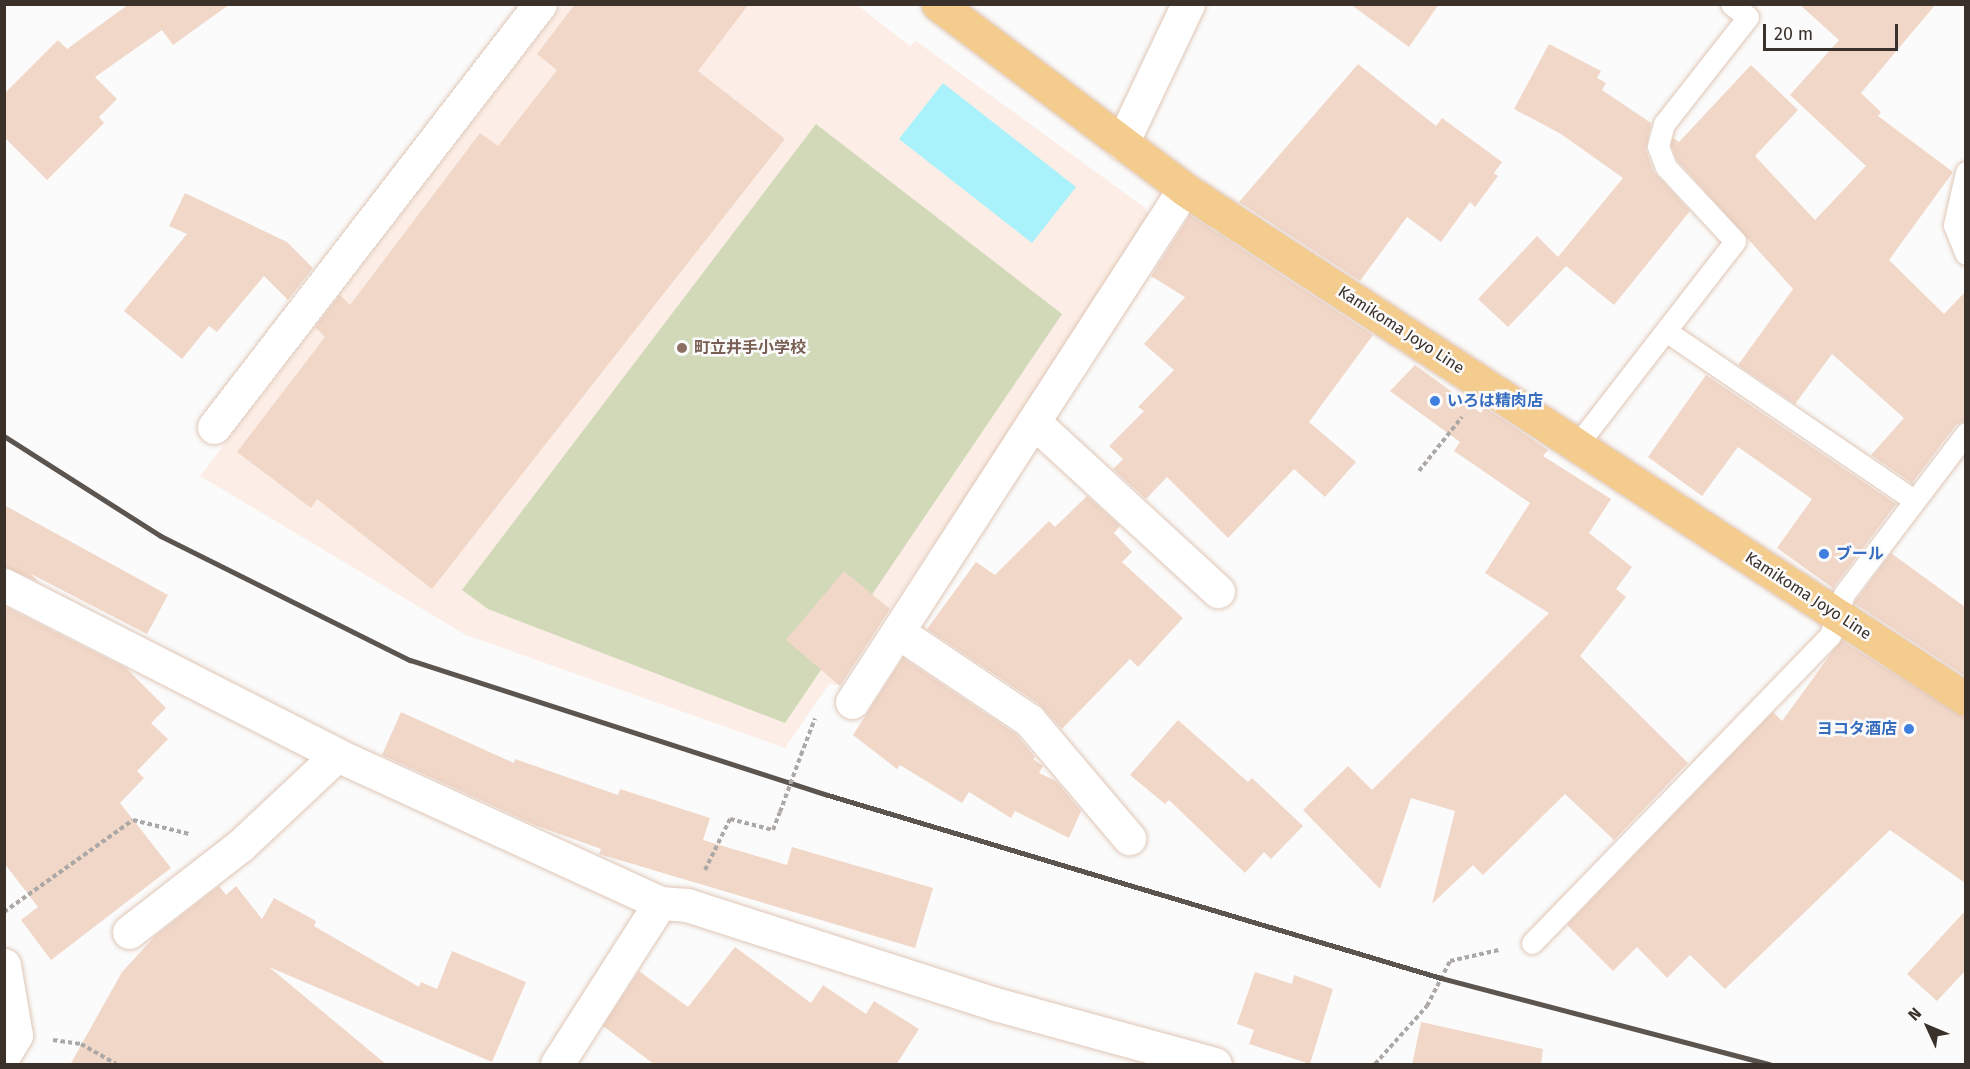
<!DOCTYPE html>
<html>
<head>
<meta charset="utf-8">
<style>
	body { margin:0 }
	#map { position:relative; width:1970px; height:1069px; overflow:hidden; background:#fbfbfb; font-family:"Fira Sans","Noto Sans JP",sans-serif }
	div>[style] { position:absolute }
	[style*='--x'] { left:calc(var(--x)*1px); top:calc(var(--y)*1px); width:calc(var(--w)*1px); rotate:calc(var(--a)*1deg) }
	.built>* { inset:0; background:#fceee6 }
	.green>* { inset:0; background:#d1d9b8 }
	.water>* { inset:0; background:#a9f2fb }
	.building>* { inset:0; background:#f1d7c8 }
	.path>* { height:4px; margin-top:-2px; transform-origin:0; background:repeating-linear-gradient(90deg,#aca8a6 0 4.5px,transparent 0 7.5px) }
	.roads { filter:drop-shadow(0 0 2px #dfc6b6) drop-shadow(0 0 2px #dfc6b6) }
	.service>* { height:21px; margin:-10.5px; padding:0 10.5px; transform-origin:10.5px; border-radius:10.5px; background:#fff }
	.minor>* { height:33px; margin:-16.5px; padding:0 16.5px; transform-origin:16.5px; border-radius:16.5px; background:#fff }
	.primary>* { height:33px; margin:-16.5px; padding:0 16.5px; transform-origin:16.5px; border-radius:16.5px; background:#f4cd8e }
	.rail>* { height:4.5px; margin:-2.25px; padding:0 2.25px; transform-origin:2.25px; border-radius:2.25px; background:#5b544f }
	.path-bridge>* { height:4px; margin-top:-2px; transform-origin:0; background:repeating-linear-gradient(90deg,#aca8a6 0 4.5px,transparent 0 7.5px) }
	.dots>* { width:16px; height:16px; translate:-50% -50%; box-sizing:border-box; border:3px solid #fbfbfb; border-radius:50% }
	span { translate:-50% -50%; white-space:nowrap; text-align:center; line-height:1.15; -webkit-text-stroke:5px #fbfbfb; paint-order:stroke }
	.street-label { font-size:16px; color:#3a312b }
	.education-label { font-size:16px; color:#785e54; font-weight:700 }
	.left { translate:0 -50%; text-align:left }
	.shop-label { font-size:16px; color:#366cbe; font-weight:700 }
	.right { translate:-100% -50%; text-align:right }
	.frame { position:absolute; inset:0; border:6px solid #3a312b; pointer-events:none }
	.north { position:absolute; left:1898px; top:997px; width:60px; height:60px; -webkit-text-stroke:4px #fbfbfb; paint-order:stroke; rotate:314deg; font-size:16px; font-weight:700; line-height:24px; text-align:center; color:#3a312b }
	.north::after { content:''; display:block; margin:auto; width:21px; height:27px; background:#3a312b; clip-path:polygon(50% 0,100% 100%,50% 72%,0 100%) }
	.scale { position:absolute; left:1763px; top:24px; width:135px; height:27px; box-sizing:border-box; border:3px solid #3a312b; border-top:0; padding-left:8px; font-size:18px; line-height:21px; white-space:nowrap; color:#3a312b; -webkit-text-stroke:4px #fbfbfb; paint-order:stroke }
</style>
</head>
<body>
<div id="map">
	<div class="built">
		<i style="clip-path:polygon(563px 5px,857px 5px,910px 46px,916px 41px,1144px 207px,1153px 220px,838px 685px,829px 684px,785px 748px,466px 635px,200px 476px)"></i>
	</div>
	<div class="green">
		<i style="clip-path:polygon(816px 124px,1062px 314px,785px 723px,488px 609px,462px 590px)"></i>
	</div>
	<div class="water">
		<i style="clip-path:polygon(943px 83px,1076px 187px,1032px 243px,899px 139px)"></i>
	</div>
	<div class="building">
		<i style="clip-path:polygon(129px 4px,230px 4px,173px 45px,162px 30px,95px 77px,117px 99px,99px 117px,104px 123px,47px 180px,4px 137px,4px 94px,58px 40px,67px 49px)"></i>
		<i style="clip-path:polygon(575px 4px,749px 4px,698px 71px,785px 139px,432px 589px,317px 499px,311px 508px,237px 452px,325px 337px,315px 327px,340px 295px,350px 305px,480px 133px,498px 146px,557px 70px,537px 54px)"></i>
		<i style="clip-path:polygon(1350px 4px,1439px 4px,1409px 47px)"></i>
		<i style="clip-path:polygon(1799px 4px,1936px 4px,1861px 93px,1881px 112px,1878px 116px,1953px 172px,1889px 260px,1944px 314px,1965px 292px,1965px 421px,1956px 425px,1912px 483px,1871px 455px,1904px 418px,1832px 354px,1795px 404px,1738px 365px,1793px 289px,1677px 160px,1671px 145px,1673px 138px,1679px 142px,1751px 65px,1798px 110px,1755px 156px,1815px 220px,1866px 166px,1790px 95px,1839px 40px)"></i>
		<i style="clip-path:polygon(1549px 44px,1601px 71px,1597px 78px,1606px 83px,1602px 90px,1651px 123px,1646px 150px,1654px 172px,1690px 211px,1614px 305px,1566px 266px,1508px 327px,1478px 299px,1537px 236px,1558px 257px,1623px 178px,1561px 134px,1514px 109px)"></i>
		<i style="clip-path:polygon(1358px 64px,1436px 126px,1442px 118px,1502px 162px,1494px 173px,1498px 176px,1475px 207px,1470px 202px,1441px 242px,1407px 217px,1360px 281px,1239px 202px)"></i>
		<i style="clip-path:polygon(185px 193px,287px 242px,313px 268px,288px 300px,264px 276px,217px 332px,209px 326px,182px 359px,124px 311px,187px 234px,169px 226px)"></i>
		<i style="clip-path:polygon(1190px 215px,1373px 335px,1309px 422px,1356px 462px,1325px 497px,1294px 469px,1228px 538px,1167px 477px,1146px 499px,1113px 469px,1123px 459px,1109px 446px,1144px 411px,1138px 407px,1174px 370px,1144px 344px,1185px 297px,1151px 276px)"></i>
		<i style="clip-path:polygon(1415px 365px,1481px 413px,1484px 407px,1510px 424px,1548px 450px,1543px 456px,1611px 499px,1589px 533px,1632px 567px,1616px 589px,1626px 597px,1580px 656px,1688px 763px,1614px 840px,1565px 794px,1483px 875px,1473px 865px,1432px 904px,1455px 811px,1411px 798px,1380px 889px,1303px 810px,1348px 766px,1372px 790px,1549px 613px,1485px 573px,1530px 503px,1454px 451px,1460px 442px,1390px 391px)"></i>
		<i style="clip-path:polygon(1706px 375px,1896px 504px,1833px 588px,1777px 548px,1812px 499px,1738px 447px,1702px 496px,1648px 457px)"></i>
		<i style="clip-path:polygon(1087px 496px,1120px 526px,1114px 533px,1132px 552px,1122px 562px,1183px 618px,1138px 667px,1130px 659px,1062px 729px,1039px 704px,927px 629px,976px 562px,995px 575px,1049px 521px,1055px 527px)"></i>
		<i style="clip-path:polygon(4px 505px,168px 595px,147px 634px,31px 574px,39px 582px,4px 567px)"></i>
		<i style="clip-path:polygon(1891px 553px,1965px 607px,1965px 676px,1854px 603px)"></i>
		<i style="clip-path:polygon(844px 571px,890px 609px,840px 686px,786px 640px)"></i>
		<i style="clip-path:polygon(4px 606px,126px 668px,166px 708px,151px 723px,168px 739px,137px 771px,144px 778px,120px 803px,171px 868px,51px 960px,21px 920px,38px 907px,4px 863px)"></i>
		<i style="clip-path:polygon(1841px 640px,1965px 718px,1965px 883px,1890px 830px,1725px 989px,1690px 955px,1667px 978px,1637px 947px,1613px 971px,1567px 925px,1773px 712px,1782px 721px)"></i>
		<i style="clip-path:polygon(903px 658px,1016px 734px,1035px 757px,1033px 759px,1043px 766px,1039px 773px,1056px 781px,1081px 811px,1069px 838px,1015px 811px,1011px 818px,969px 792px,962px 803px,900px 765px,897px 769px,853px 735px)"></i>
		<i style="clip-path:polygon(401px 712px,514px 763px,515px 759px,618px 795px,620px 789px,710px 818px,703px 840px,787px 865px,792px 847px,933px 888px,915px 948px,599px 854px,601px 849px,535px 825px,382px 755px)"></i>
		<i style="clip-path:polygon(1178px 720px,1248px 782px,1252px 778px,1303px 826px,1271px 859px,1264px 852px,1245px 873px,1169px 800px,1165px 804px,1130px 775px)"></i>
		<i style="clip-path:polygon(219px 886px,226px 895px,236px 886px,262px 919px,274px 898px,316px 921px,314px 926px,419px 987px,421px 982px,437px 989px,452px 951px,526px 982px,492px 1062px,269px 967px,387px 1065px,70px 1065px,122px 972px,155px 936px)"></i>
		<i style="clip-path:polygon(1965px 911px,1965px 971px,1937px 1001px,1907px 974px)"></i>
		<i style="clip-path:polygon(735px 947px,811px 1003px,823px 985px,866px 1014px,874px 1001px,919px 1029px,896px 1065px,655px 1065px,603px 1026px,639px 971px,688px 1007px)"></i>
		<i style="clip-path:polygon(1255px 972px,1292px 984px,1294px 975px,1333px 989px,1310px 1064px,1249px 1044px,1254px 1030px,1237px 1024px)"></i>
		<i style="clip-path:polygon(1421px 1022px,1543px 1049px,1541px 1065px,1412px 1065px)"></i>
	</div>
	<div class="path">
		<i style="--x:1419;--y:471;--w:69;--a:-51.5"></i>
		<i style="--x:801;--y:755;--w:39;--a:-69"></i>
		<i style="--x:705;--y:870;--w:57;--a:-63.9"></i>
		<i style="--x:730;--y:819;--w:44;--a:14.3"></i>
		<i style="--x:773;--y:830;--w:19;--a:-69"></i>
		<i style="--x:4;--y:912;--w:158;--a:-35.5"></i>
		<i style="--x:133;--y:820;--w:58;--a:14"></i>
		<i style="--x:53;--y:1040;--w:28;--a:8"></i>
		<i style="--x:81;--y:1044;--w:40;--a:29.7"></i>
		<i style="--x:1375;--y:1064;--w:78;--a:-48.1"></i>
		<i style="--x:1427;--y:1006;--w:51;--a:-62.9"></i>
		<i style="--x:1450;--y:961;--w:50;--a:-12.7"></i>
	</div>
	<div class="roads">
		<div class="service">
			<i style="--x:1966;--y:172;--w:54;--a:102.8"></i>
			<i style="--x:1954;--y:225;--w:31;--a:68"></i>
			<i style="--x:1666;--y:331;--w:298;--a:34.3"></i>
			<i style="--x:1577;--y:445;--w:258;--a:-52.2"></i>
			<i style="--x:1735;--y:241;--w:101;--a:-133"></i>
			<i style="--x:1666;--y:167;--w:22;--a:-111"></i>
			<i style="--x:1658;--y:146;--w:23;--a:-75"></i>
			<i style="--x:1664;--y:124;--w:136;--a:-51.9"></i>
			<i style="--x:1748;--y:17;--w:21;--a:-143"></i>
			<i style="--x:1532;--y:943;--w:429;--a:-45.9"></i>
			<i style="--x:1830;--y:635;--w:43;--a:-71.1"></i>
			<i style="--x:1844;--y:594;--w:202;--a:-52.8"></i>
		</div>
		<div class="minor">
			<i style="--x:1122;--y:143;--w:154;--a:-64.6"></i>
			<i style="--x:1034;--y:422;--w:250;--a:42.6"></i>
			<i style="--x:214;--y:427;--w:534;--a:-52.38"></i>
			<i style="--x:4;--y:585;--w:374;--a:27"></i>
			<i style="--x:337;--y:755;--w:355;--a:24.6"></i>
			<i style="--x:660;--y:903;--w:27;--a:4"></i>
			<i style="--x:687;--y:905;--w:324;--a:17.8"></i>
			<i style="--x:995;--y:1004;--w:228;--a:15.3"></i>
			<i style="--x:898;--y:632;--w:158;--a:33.9"></i>
			<i style="--x:1029;--y:720;--w:155;--a:49.7"></i>
			<i style="--x:852;--y:702;--w:611;--a:-57.09"></i>
			<i style="--x:129;--y:932;--w:140;--a:-37.8"></i>
			<i style="--x:240;--y:846;--w:133;--a:-43.2"></i>
			<i style="--x:4;--y:965;--w:71;--a:80.3"></i>
			<i style="--x:16;--y:1035;--w:23;--a:121"></i>
			<i style="--x:557;--y:1064;--w:191;--a:-57.4"></i>
		</div>
		<div class="primary">
			<i style="--x:938;--y:4;--w:308;--a:36.9"></i>
			<i style="--x:1184;--y:189;--w:934;--a:33.11"></i>
		</div>
	</div>
	<div class="rail">
		<i style="--x:4;--y:436;--w:186;--a:32.5"></i>
		<i style="--x:161;--y:536;--w:278;--a:26.5"></i>
		<i style="--x:410;--y:660;--w:439;--a:17.9"></i>
		<i style="--x:828;--y:795;--w:640;--a:16.62"></i>
		<i style="--x:1441;--y:978;--w:339;--a:14.7"></i>
	</div>
	<div class="path-bridge">
		<i style="--x:780;--y:812;--w:61;--a:-69.8"></i>
	</div>
	<div class="dots">
		<i style="left:682px;top:348px;background:#8d6e63"></i>
		<i style="left:1435px;top:401px;background:#3f7fe0"></i>
		<i style="left:1824px;top:554px;background:#3f7fe0"></i>
		<i style="left:1909px;top:729px;background:#3f7fe0"></i>
	</div>
	<div class="street-label">
		<span style="left:1401px;top:330px;rotate:33deg">Kamikoma Joyo Line</span>
		<span style="left:1808px;top:596px;rotate:33deg">Kamikoma Joyo Line</span>
	</div>
	<div class="education-label">
		<span class="left" style="left:694px;top:348px">町立井手小学校</span>
	</div>
	<div class="shop-label">
		<span class="left" style="left:1447px;top:401px">いろは精肉店</span>
		<span class="left" style="left:1836px;top:554px">ブール</span>
		<span class="right" style="left:1897px;top:729px">ヨコタ酒店</span>
	</div>
	<div class="frame"></div>
	<div class="north">N</div>
	<div class="scale">20 m</div>
</div>
</body>
</html>
